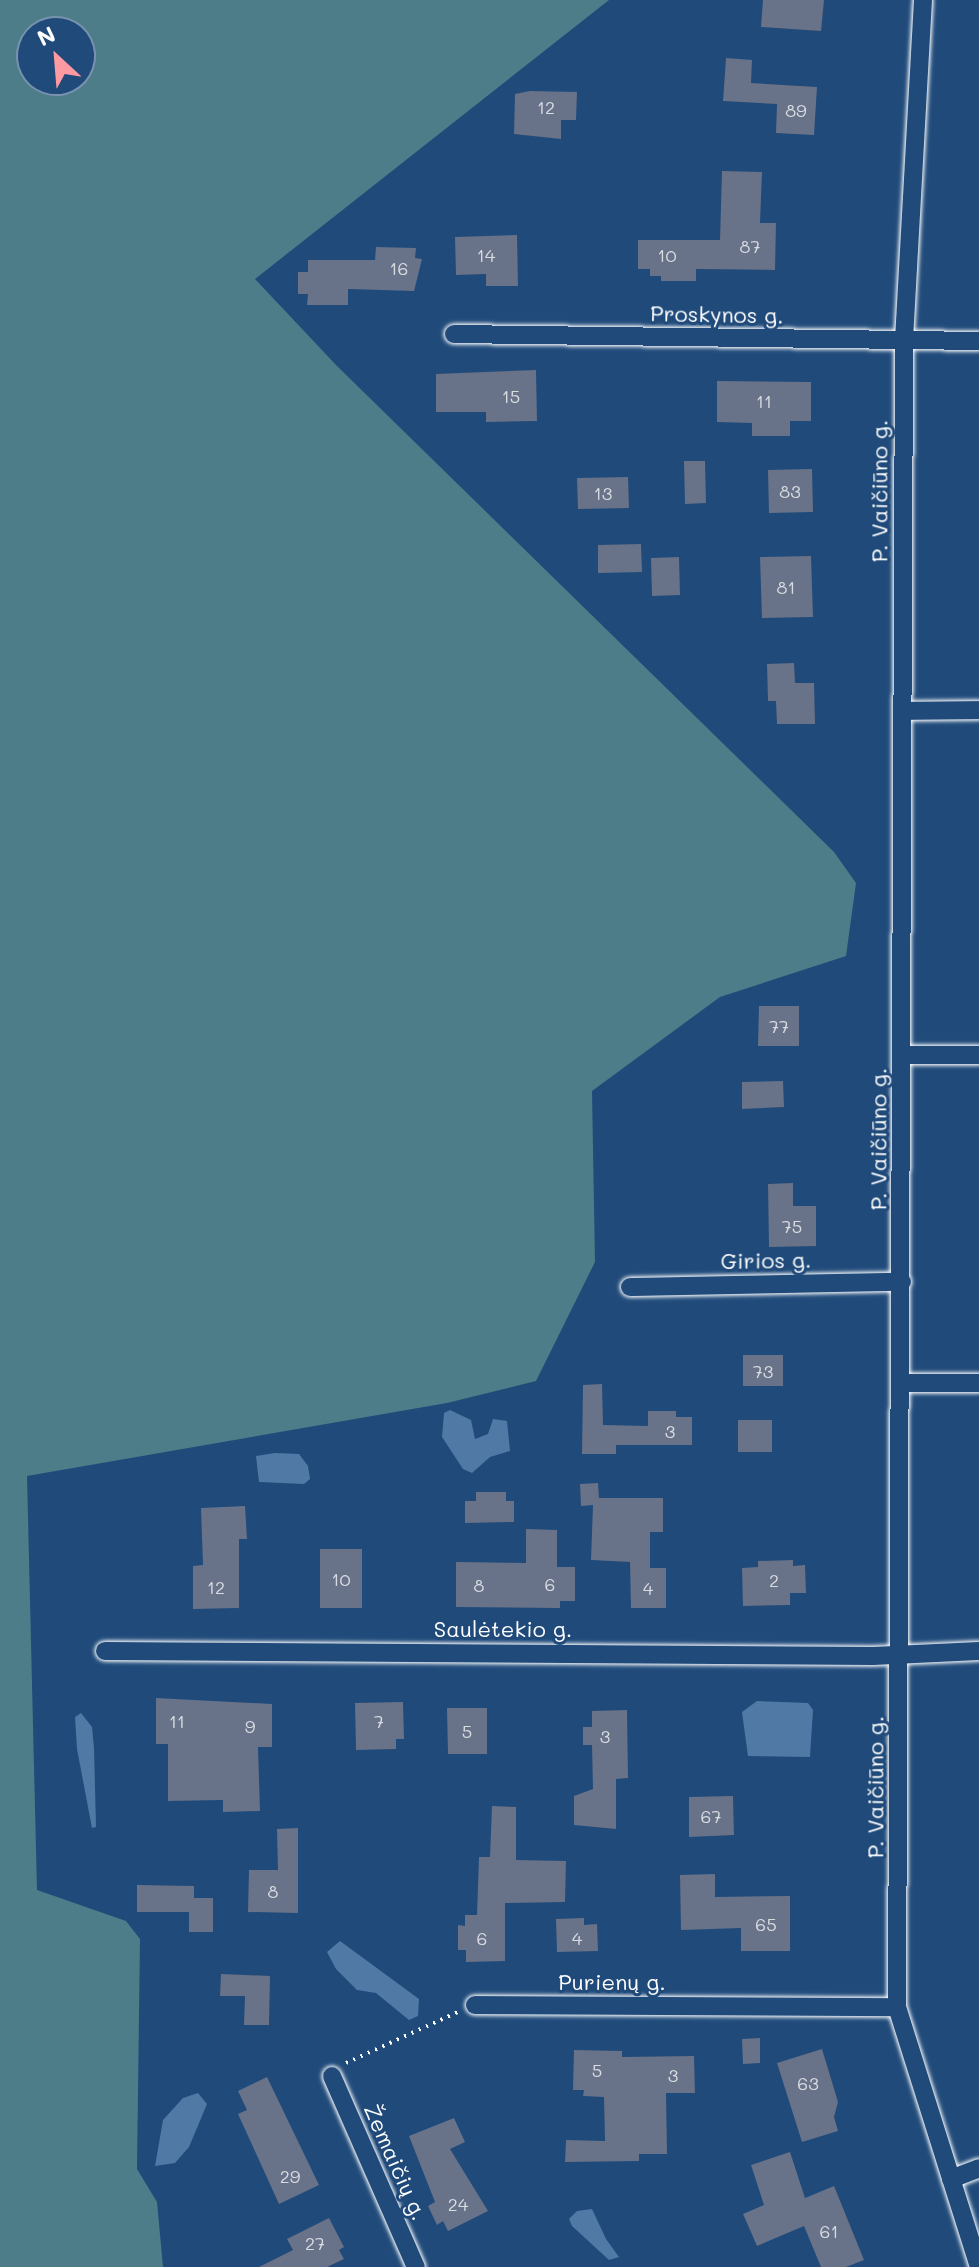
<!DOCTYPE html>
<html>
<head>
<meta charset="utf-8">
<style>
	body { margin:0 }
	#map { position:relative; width:979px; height:2267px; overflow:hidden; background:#1f4a7a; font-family:Mali,sans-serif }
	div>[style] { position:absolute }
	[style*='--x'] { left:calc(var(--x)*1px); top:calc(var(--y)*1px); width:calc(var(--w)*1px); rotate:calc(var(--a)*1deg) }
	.green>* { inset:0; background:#4d7d88 }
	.water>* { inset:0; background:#5179a5 }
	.building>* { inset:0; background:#687288 }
	.path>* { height:4px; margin-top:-2px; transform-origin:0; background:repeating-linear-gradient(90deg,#fff 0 2px,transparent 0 8px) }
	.roads { filter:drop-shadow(0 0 2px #fff) drop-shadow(0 0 2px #fff) }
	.street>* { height:18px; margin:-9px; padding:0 9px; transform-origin:9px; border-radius:9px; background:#1f4a7a }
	span { translate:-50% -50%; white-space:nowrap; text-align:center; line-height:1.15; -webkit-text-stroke:6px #1f4a7a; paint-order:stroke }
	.number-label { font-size:18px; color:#d9dce1 }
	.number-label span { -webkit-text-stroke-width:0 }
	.street-label { font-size:22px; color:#fff }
	.north { position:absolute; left:16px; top:16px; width:80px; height:80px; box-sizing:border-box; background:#1f4a7a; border:2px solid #7992af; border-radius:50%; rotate:334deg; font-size:22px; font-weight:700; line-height:32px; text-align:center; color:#fff }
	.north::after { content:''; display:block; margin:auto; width:28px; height:36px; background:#ff9aa2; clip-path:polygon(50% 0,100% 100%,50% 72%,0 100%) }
</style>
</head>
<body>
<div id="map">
	<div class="green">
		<i style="clip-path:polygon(evenodd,0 0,609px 0,255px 279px,337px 366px,834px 852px,856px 883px,846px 956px,720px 997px,592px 1091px,595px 1262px,536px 1381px,447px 1403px,27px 1476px,37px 1890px,126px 1921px,140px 1939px,137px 2169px,157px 2202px,163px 2267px,0 2267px,0 0,80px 32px,80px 80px,32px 80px,32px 32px,80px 32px)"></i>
	</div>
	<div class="water">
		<i style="clip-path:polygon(450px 1410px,471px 1420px,475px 1439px,488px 1434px,493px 1419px,507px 1421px,510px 1451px,490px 1457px,472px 1473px,463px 1469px,442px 1437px,444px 1413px)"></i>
		<i style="clip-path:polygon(275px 1453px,299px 1454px,308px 1466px,310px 1479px,304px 1484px,259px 1482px,256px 1456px)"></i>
		<i style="clip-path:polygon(757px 1701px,808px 1703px,813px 1710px,810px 1757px,748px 1756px,742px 1712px)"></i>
		<i style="clip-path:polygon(81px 1713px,92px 1727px,94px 1748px,96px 1827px,92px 1828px,77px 1749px,75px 1717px)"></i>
		<i style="clip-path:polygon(340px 1941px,419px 1999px,418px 2016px,409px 2020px,376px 1993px,357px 1990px,336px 1969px,327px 1952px)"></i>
		<i style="clip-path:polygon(198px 2093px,207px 2104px,189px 2147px,175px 2163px,155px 2166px,163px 2120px,183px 2098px)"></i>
		<i style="clip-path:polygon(592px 2209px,606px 2239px,619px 2257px,609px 2260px,572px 2226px,569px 2219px,577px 2211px)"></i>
	</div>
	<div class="building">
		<i style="clip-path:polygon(763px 0,824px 0,821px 31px,761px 27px)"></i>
		<i style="clip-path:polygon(726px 58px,752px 60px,751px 83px,817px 87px,814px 135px,776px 133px,777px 104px,723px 101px)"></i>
		<i style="clip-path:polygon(530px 91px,577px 92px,576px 120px,561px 120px,561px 139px,514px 134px,515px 94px)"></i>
		<i style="clip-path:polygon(722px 171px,762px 172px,760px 223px,776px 223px,775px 270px,696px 269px,696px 281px,661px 281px,661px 276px,650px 276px,650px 269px,638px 269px,638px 240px,720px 240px)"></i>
		<i style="clip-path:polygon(517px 235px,518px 286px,486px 286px,486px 274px,456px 275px,455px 237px)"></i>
		<i style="clip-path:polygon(376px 247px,416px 248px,415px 258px,422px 259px,414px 291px,348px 289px,348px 305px,307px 305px,308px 294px,298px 294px,298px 272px,308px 272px,308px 260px,375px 260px)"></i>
		<i style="clip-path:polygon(536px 370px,537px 421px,486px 422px,486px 412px,436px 412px,436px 374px)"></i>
		<i style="clip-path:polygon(717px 381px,811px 382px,811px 421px,790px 421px,790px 436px,752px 436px,752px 423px,717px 422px)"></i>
		<i style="clip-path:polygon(684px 461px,705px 461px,706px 503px,685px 504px)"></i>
		<i style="clip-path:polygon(812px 469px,813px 512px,769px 513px,768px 470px)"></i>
		<i style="clip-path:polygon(628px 477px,629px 508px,578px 509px,577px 478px)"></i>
		<i style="clip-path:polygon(641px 544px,642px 572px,598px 573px,598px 545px)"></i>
		<i style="clip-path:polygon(811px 556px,813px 617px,762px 618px,760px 557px)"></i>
		<i style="clip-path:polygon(679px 557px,680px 595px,652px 596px,651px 558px)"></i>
		<i style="clip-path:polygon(794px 663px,795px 683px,814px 683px,815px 724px,777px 724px,776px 701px,768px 701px,767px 664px)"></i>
		<i style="clip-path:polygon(759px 1006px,799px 1006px,799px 1046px,758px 1046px)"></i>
		<i style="clip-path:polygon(783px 1081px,784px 1107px,742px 1109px,742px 1082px)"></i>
		<i style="clip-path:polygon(793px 1183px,793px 1206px,816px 1206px,816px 1246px,769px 1247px,768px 1184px)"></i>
		<i style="clip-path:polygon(743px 1355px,783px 1355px,783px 1386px,743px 1386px)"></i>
		<i style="clip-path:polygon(602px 1384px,603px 1425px,648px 1426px,648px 1411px,676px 1411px,676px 1417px,692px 1417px,692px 1445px,616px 1445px,616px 1454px,582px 1454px,583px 1385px)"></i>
		<i style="clip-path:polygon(738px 1420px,772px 1420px,772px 1452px,738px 1452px)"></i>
		<i style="clip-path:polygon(598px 1483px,599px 1498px,663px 1498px,663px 1532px,650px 1532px,650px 1568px,666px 1568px,666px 1608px,631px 1608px,630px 1562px,591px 1560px,593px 1505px,581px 1506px,580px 1484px)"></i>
		<i style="clip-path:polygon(476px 1492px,506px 1492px,506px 1501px,514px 1501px,514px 1522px,465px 1523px,465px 1501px,476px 1501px)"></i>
		<i style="clip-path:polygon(245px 1506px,247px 1539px,239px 1539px,239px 1608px,193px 1609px,193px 1566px,203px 1565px,201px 1508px)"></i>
		<i style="clip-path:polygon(526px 1529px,557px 1530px,557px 1567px,575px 1567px,575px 1601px,560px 1601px,560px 1608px,456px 1607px,456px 1562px,526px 1563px)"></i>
		<i style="clip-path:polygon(320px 1549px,362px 1549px,362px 1608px,320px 1608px)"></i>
		<i style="clip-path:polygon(793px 1560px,793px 1566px,805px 1565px,806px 1593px,790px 1593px,790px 1605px,743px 1606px,742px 1568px,758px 1567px,758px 1561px)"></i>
		<i style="clip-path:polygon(156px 1698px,272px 1704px,272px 1747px,258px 1747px,260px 1811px,223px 1812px,223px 1800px,168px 1801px,168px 1744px,156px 1744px)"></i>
		<i style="clip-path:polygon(403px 1702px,404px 1739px,396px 1739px,396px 1749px,356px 1750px,355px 1703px)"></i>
		<i style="clip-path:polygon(447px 1708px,487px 1708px,487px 1754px,448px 1754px)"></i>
		<i style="clip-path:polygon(627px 1710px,628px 1778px,616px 1779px,616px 1829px,574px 1825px,574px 1796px,593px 1789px,592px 1745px,583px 1745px,583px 1727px,592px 1727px,592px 1711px)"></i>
		<i style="clip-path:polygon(733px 1796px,734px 1835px,689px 1837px,689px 1797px)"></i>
		<i style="clip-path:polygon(492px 1806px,516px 1807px,516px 1860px,566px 1861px,565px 1902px,505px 1903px,505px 1961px,466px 1962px,466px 1950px,458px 1950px,458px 1925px,465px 1926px,465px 1915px,477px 1915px,479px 1857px,490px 1857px)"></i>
		<i style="clip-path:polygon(298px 1828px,298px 1913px,248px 1912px,249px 1870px,278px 1870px,277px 1829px)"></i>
		<i style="clip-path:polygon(715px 1874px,715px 1897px,790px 1896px,790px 1951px,741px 1951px,741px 1928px,681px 1930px,680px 1875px)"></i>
		<i style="clip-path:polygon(137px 1885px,194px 1886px,194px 1898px,213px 1898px,213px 1932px,189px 1932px,189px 1912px,137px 1912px)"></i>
		<i style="clip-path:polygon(584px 1918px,584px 1925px,597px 1924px,598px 1951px,557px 1952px,556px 1919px)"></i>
		<i style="clip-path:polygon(221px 1974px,270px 1976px,269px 2025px,244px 2025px,245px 1996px,220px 1996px)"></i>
		<i style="clip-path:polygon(760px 2038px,760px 2063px,743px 2064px,742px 2039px)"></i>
		<i style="clip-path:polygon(822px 2049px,838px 2102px,834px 2117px,838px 2131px,802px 2142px,777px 2063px)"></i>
		<i style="clip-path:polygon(574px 2050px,622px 2051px,622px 2057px,694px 2056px,695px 2093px,666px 2093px,667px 2154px,639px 2154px,639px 2161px,565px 2162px,566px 2140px,605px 2141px,604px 2097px,583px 2096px,584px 2090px,573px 2090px)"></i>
		<i style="clip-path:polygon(267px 2077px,319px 2185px,279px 2204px,238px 2114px,247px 2110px,238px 2091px)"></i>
		<i style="clip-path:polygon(454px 2118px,465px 2142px,450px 2149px,488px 2211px,448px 2231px,443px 2221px,437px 2225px,428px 2206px,435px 2202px,409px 2136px)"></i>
		<i style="clip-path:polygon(790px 2152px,805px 2198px,834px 2186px,864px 2260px,846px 2267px,821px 2267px,804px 2226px,757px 2246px,743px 2214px,764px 2205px,751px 2165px)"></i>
		<i style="clip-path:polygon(329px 2218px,344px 2247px,339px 2250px,344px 2259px,327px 2267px,259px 2267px,293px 2250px,287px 2239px)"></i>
	</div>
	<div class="path">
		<i style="--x:346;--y:2063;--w:123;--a:-24.5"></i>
	</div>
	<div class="roads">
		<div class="street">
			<i style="--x:923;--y:0;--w:342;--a:93.2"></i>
			<i style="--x:904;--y:341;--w:1666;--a:90.24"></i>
			<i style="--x:897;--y:2007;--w:273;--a:72.5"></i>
			<i style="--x:454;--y:334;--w:525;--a:0.76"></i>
			<i style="--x:902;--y:711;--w:77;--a:-0.7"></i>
			<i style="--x:902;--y:1055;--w:77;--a:0"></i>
			<i style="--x:630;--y:1287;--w:272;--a:-1.1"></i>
			<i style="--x:902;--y:1383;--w:77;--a:0"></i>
			<i style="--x:105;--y:1651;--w:768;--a:0.37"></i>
			<i style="--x:873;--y:1656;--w:106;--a:-2.7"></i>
			<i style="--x:475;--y:2005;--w:422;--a:0.3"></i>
			<i style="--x:332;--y:2076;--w:209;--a:66.3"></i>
			<i style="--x:951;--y:2179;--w:30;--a:-21"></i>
		</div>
	</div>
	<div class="number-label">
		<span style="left:546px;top:107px">12</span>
		<span style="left:796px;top:110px">89</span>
		<span style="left:750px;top:246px">87</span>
		<span style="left:486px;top:255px">14</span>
		<span style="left:667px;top:255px">10</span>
		<span style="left:399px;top:268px">16</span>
		<span style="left:511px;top:396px">15</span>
		<span style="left:764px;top:401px">11</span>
		<span style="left:790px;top:491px">83</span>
		<span style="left:603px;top:493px">13</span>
		<span style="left:786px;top:587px">81</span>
		<span style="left:779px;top:1026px">77</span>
		<span style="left:792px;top:1226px">75</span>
		<span style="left:763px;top:1371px">73</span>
		<span style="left:670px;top:1431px">3</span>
		<span style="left:341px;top:1579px">10</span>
		<span style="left:774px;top:1580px">2</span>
		<span style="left:550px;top:1584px">6</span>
		<span style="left:479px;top:1585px">8</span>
		<span style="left:216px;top:1587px">12</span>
		<span style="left:648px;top:1588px">4</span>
		<span style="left:177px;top:1721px">11</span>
		<span style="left:379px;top:1721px">7</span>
		<span style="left:250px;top:1726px">9</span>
		<span style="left:467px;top:1731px">5</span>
		<span style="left:605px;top:1736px">3</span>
		<span style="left:711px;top:1816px">67</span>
		<span style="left:273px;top:1891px">8</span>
		<span style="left:766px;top:1924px">65</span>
		<span style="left:482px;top:1938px">6</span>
		<span style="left:577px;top:1938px">4</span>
		<span style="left:597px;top:2070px">5</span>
		<span style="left:673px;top:2075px">3</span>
		<span style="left:808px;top:2083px">63</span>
		<span style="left:290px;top:2176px">29</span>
		<span style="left:458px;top:2204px">24</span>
		<span style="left:829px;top:2231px">61</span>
		<span style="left:315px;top:2243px">27</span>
	</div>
	<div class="street-label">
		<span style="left:717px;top:314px;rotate:1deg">Proskynos g.</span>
		<span style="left:879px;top:491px;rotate:-90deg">P. Vaičiūno g.</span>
		<span style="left:878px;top:1139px;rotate:-90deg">P. Vaičiūno g.</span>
		<span style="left:766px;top:1260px;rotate:-1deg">Girios g.</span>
		<span style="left:503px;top:1629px">Saulėtekio g.</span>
		<span style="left:875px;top:1787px;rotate:-90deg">P. Vaičiūno g.</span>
		<span style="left:612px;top:1982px">Purienų g.</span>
		<span style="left:396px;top:2162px;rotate:66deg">Žemaičių g.</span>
	</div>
	<div class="north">N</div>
</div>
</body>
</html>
